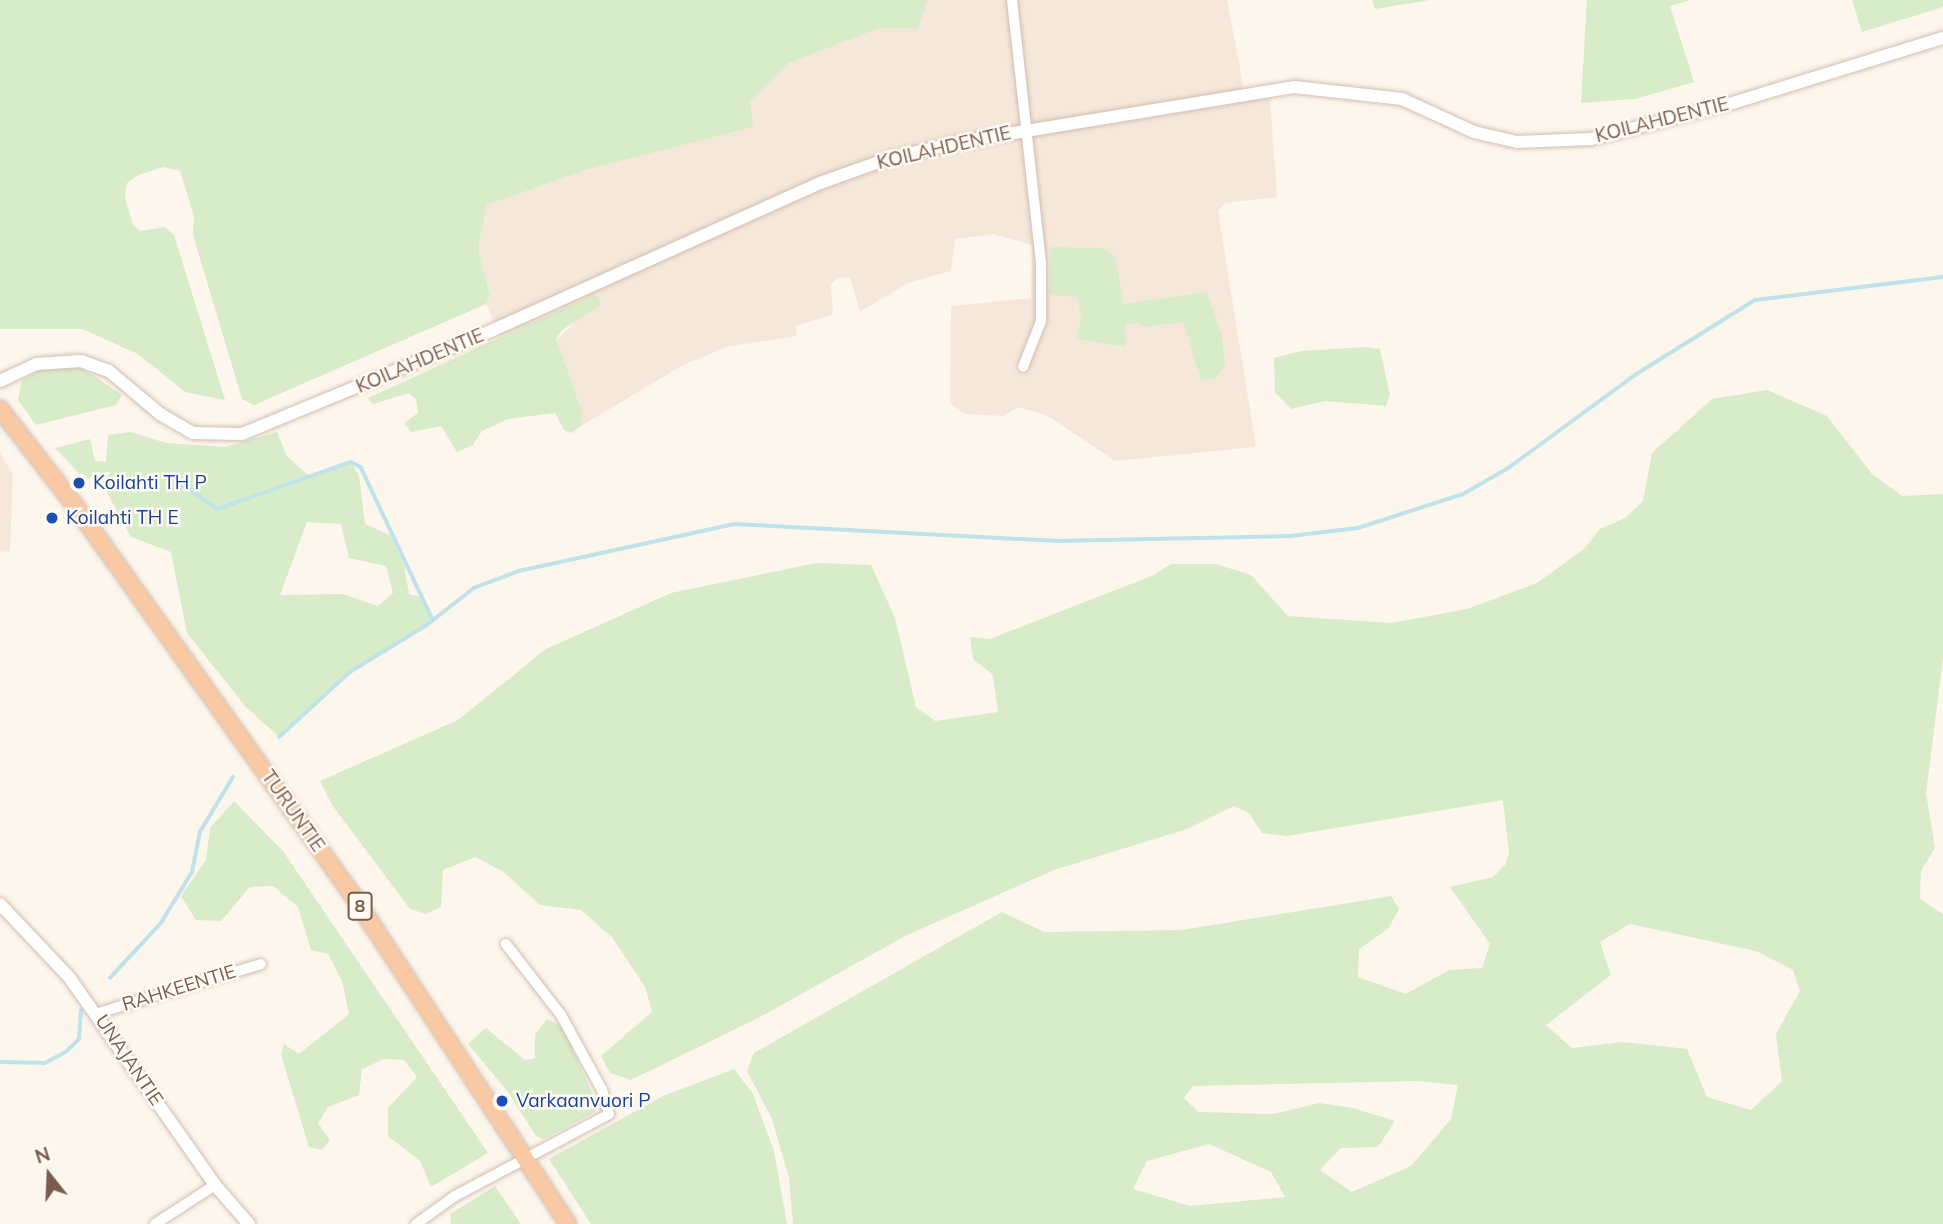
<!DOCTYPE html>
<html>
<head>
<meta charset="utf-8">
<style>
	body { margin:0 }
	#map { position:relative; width:1943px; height:1224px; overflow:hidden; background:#fdf6ec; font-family:Mulish,sans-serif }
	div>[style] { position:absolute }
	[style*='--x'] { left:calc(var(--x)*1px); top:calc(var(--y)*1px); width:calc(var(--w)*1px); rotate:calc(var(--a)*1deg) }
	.residential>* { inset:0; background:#f5e8da }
	.green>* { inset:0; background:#d8ecc9 }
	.stream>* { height:3.5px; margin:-1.75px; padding:0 1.75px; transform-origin:1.75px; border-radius:1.75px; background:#bfe3e8 }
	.roads { filter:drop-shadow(0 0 2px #d1beb0) drop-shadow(0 0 2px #d1beb0) }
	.minor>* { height:10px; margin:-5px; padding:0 5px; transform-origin:5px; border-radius:5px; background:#fff }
	.tertiary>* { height:12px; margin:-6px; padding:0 6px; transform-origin:6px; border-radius:6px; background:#fff }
	.trunk>* { height:16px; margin:-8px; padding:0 8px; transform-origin:8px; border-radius:8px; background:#f9c8a4 }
	.dots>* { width:19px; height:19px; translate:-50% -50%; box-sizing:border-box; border:4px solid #fffaf3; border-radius:50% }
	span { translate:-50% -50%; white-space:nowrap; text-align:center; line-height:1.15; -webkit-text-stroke:5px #fffaf3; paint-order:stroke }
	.shield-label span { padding:2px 5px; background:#fffaf3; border:2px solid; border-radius:5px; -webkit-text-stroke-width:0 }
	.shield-label { font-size:18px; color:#7a5c4d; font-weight:700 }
	.street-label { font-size:19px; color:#7a5c4d }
	.transit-label { font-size:19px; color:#164399 }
	.left { translate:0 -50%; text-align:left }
	.north { position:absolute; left:14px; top:1140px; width:70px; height:70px; -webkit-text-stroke:5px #fffaf3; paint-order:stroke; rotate:342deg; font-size:19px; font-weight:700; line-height:28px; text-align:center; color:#7a5c4d }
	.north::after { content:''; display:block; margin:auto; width:24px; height:32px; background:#7a5c4d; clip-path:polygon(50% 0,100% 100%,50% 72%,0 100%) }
</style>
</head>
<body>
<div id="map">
	<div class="residential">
		<i style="clip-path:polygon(928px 0,1227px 0,1246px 100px,1270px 99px,1277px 197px,1225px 203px,1218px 211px,1256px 447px,1115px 461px,1048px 416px,1018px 407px,1004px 416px,965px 414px,950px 403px,951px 306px,1031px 298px,1032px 245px,993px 234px,955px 239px,951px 271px,908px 283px,860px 312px,850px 277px,838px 278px,831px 285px,833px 314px,796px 326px,797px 336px,730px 346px,683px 365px,581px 426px,583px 414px,556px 340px,575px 322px,526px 327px,501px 337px,486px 304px,490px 294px,478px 249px,487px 205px,586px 170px,752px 127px,749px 102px,789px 63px,880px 28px,918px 29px)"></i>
		<i style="clip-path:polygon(0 453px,13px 474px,10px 551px,0 552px)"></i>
	</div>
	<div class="green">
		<i style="clip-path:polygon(0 0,928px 0,918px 29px,880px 28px,789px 63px,750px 102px,753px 127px,586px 170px,487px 205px,478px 249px,490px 295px,486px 304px,254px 405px,242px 399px,193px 235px,194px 216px,180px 171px,163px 167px,138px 175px,127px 183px,125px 198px,133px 225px,140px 231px,165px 227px,174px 235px,225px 400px,185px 392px,138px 354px,82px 329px,0 329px)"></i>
		<i style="clip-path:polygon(1372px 0,1430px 0,1375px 9px)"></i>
		<i style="clip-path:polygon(1587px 0,1691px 0,1670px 6px,1694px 82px,1635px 99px,1581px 103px)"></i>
		<i style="clip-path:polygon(1852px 0,1943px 0,1943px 7px,1862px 32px)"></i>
		<i style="clip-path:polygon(1051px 247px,1103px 248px,1115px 257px,1124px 304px,1207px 292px,1222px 336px,1225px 367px,1215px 378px,1201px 380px,1183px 322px,1145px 327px,1140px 323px,1125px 324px,1126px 347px,1076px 339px,1081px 319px,1078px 297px,1049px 295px)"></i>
		<i style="clip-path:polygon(593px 295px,599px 297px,600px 306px,562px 330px,556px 339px,583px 414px,581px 426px,571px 433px,564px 430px,555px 413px,508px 419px,482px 431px,473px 445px,457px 452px,441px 426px,411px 432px,404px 423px,418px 413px,416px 399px,409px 393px,373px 404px,368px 398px)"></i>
		<i style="clip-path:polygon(1367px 347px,1380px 349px,1390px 395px,1386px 406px,1325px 401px,1291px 409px,1275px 392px,1274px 358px,1301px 351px)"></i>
		<i style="clip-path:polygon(45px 368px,82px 368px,122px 395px,116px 405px,36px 425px,18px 400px,22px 380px)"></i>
		<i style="clip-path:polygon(evenodd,1767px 390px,1827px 416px,1872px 474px,1902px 496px,1943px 494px,1943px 657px,1926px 793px,1935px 848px,1921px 871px,1920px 899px,1943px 914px,1943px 1224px,793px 1224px,789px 1178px,772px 1119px,747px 1071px,754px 1053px,1002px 912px,1044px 932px,1182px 930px,1391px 896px,1399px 909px,1388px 929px,1359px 949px,1358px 977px,1406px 994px,1449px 970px,1482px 968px,1490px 944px,1450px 887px,1493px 877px,1505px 865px,1509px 853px,1503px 800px,1287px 836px,1262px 833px,1249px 813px,1234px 806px,1187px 829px,1054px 870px,905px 936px,760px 1017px,631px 1080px,610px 1073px,601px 1056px,652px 1012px,645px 987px,612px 937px,581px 910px,540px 905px,504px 872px,475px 857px,443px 870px,441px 907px,426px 914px,410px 909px,332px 805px,320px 781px,458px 720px,546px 649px,671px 593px,816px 563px,871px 565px,895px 618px,916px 707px,935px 721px,998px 712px,993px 675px,973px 659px,970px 637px,990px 639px,1154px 575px,1171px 564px,1216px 564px,1251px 575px,1288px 616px,1391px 623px,1467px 609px,1537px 583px,1584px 549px,1600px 529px,1625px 518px,1643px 501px,1652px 453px,1712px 399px,1767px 390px,1630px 924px,1756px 951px,1793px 970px,1800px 991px,1776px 1034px,1782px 1081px,1751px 1110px,1707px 1097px,1687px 1049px,1623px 1042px,1572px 1048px,1546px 1025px,1611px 975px,1600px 942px,1630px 924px,1767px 390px,1418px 1081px,1458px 1085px,1451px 1119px,1411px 1166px,1352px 1192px,1320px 1170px,1341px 1148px,1378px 1147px,1395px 1121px,1353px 1108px,1319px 1103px,1274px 1114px,1198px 1112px,1184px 1098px,1193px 1086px,1418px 1081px,1767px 390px,1209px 1144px,1271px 1172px,1285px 1197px,1190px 1206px,1133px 1189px,1147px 1161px,1209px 1144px)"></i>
		<i style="clip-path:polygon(evenodd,131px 432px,166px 443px,225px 447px,277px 432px,287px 456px,309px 476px,351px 462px,359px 476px,365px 524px,392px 536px,404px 565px,409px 594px,421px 597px,433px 620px,350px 672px,279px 737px,246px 707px,187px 633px,171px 552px,131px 537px,104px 487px,107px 474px,96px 472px,86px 481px,55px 448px,90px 439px,95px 461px,106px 462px,108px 435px,131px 432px,307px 522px,341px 524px,349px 558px,386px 566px,393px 593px,378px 606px,343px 594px,280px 595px,307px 522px)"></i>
		<i style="clip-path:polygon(234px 801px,283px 851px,488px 1153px,431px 1187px,420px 1161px,388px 1136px,388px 1108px,417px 1077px,404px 1060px,384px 1059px,362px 1069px,359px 1095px,328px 1107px,318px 1123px,330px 1140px,322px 1150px,309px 1147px,281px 1055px,284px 1044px,299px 1054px,349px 1014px,342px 981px,328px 954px,311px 950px,298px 907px,273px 886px,250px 887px,221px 921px,196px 920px,181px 896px,206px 860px,210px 828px)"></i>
		<i style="clip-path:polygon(547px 1019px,563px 1027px,595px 1100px,595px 1112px,544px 1139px,536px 1136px,508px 1092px,468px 1044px,486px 1028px,525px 1060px,535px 1058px,535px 1034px)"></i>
		<i style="clip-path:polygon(734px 1069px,753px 1094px,774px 1151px,787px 1224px,591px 1224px,549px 1159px,663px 1096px)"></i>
		<i style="clip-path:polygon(495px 1186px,521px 1224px,451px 1224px,450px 1214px)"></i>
	</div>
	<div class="stream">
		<i style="--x:174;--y:479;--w:53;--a:34.3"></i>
		<i style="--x:218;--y:509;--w:141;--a:-19.5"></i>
		<i style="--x:351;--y:462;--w:11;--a:27"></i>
		<i style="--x:361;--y:467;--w:169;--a:64.8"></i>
		<i style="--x:279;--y:737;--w:96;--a:-42.5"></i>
		<i style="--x:350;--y:672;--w:90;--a:-31.4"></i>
		<i style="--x:427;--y:625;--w:60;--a:-38.2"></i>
		<i style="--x:474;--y:588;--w:48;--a:-20.7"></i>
		<i style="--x:519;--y:571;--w:220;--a:-12.3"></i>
		<i style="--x:734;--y:524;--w:321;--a:3"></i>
		<i style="--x:1055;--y:541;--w:236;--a:-1.2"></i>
		<i style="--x:1291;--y:536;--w:67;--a:-6.8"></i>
		<i style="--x:1358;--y:528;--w:110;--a:-17.9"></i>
		<i style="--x:1463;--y:494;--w:51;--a:-29.6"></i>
		<i style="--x:1507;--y:469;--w:159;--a:-36.3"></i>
		<i style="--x:1635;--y:375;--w:142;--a:-32"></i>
		<i style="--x:1755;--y:300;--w:189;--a:-7"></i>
		<i style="--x:110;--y:978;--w:75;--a:-47.2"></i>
		<i style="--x:161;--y:923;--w:60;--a:-58.7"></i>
		<i style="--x:192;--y:872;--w:41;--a:-78.7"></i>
		<i style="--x:200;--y:832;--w:64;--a:-59"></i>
		<i style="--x:0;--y:1062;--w:45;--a:1.3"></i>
		<i style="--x:45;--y:1063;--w:24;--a:-28"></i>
		<i style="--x:66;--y:1052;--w:18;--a:-45"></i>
		<i style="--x:79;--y:1039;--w:28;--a:-86"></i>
	</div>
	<div class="roads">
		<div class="minor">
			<i style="--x:1012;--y:0;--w:266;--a:83.7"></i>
			<i style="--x:1041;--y:264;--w:57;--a:90"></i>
			<i style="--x:1041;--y:321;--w:49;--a:111.4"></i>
			<i style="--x:98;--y:1013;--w:170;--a:-16.7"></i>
			<i style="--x:155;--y:1224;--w:72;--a:-33"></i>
			<i style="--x:416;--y:1224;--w:48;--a:-35.7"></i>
			<i style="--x:455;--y:1196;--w:174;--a:-28"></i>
			<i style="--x:609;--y:1114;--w:25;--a:-106"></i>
			<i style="--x:602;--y:1090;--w:85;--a:-118.7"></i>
			<i style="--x:561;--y:1015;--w:90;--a:-127.8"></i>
		</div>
		<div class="tertiary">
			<i style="--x:0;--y:381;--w:40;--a:-25"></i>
			<i style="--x:36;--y:364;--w:45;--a:-3.8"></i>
			<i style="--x:81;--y:361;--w:30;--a:20"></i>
			<i style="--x:109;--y:371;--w:67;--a:40.1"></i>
			<i style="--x:160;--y:414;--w:38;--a:30"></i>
			<i style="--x:193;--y:433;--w:49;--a:1.2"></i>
			<i style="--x:242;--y:434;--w:250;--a:-22.4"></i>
			<i style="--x:473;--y:339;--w:380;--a:-24.2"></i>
			<i style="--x:820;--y:183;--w:74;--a:-19.7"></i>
			<i style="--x:890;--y:158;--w:77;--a:-12.8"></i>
			<i style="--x:965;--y:141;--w:333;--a:-9.3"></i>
			<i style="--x:1294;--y:87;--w:109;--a:6.3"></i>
			<i style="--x:1402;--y:99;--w:79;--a:24.6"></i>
			<i style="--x:1474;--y:132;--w:44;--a:13.1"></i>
			<i style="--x:1517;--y:142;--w:74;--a:-2.3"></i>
			<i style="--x:1591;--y:139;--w:150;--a:-14.3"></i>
			<i style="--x:1736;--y:102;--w:217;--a:-17.2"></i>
			<i style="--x:0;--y:904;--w:100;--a:46.6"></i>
			<i style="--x:69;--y:977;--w:254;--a:54.9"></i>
			<i style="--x:215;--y:1185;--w:52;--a:48.9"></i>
		</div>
		<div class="trunk">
			<i style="--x:0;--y:409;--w:119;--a:52.2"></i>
			<i style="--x:73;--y:503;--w:480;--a:54.5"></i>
			<i style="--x:352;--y:894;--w:394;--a:56.8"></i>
		</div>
	</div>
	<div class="dots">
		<i style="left:79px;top:483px;background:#1a4fb4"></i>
		<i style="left:52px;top:518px;background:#1a4fb4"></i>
		<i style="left:502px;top:1101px;background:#1a4fb4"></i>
	</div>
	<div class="shield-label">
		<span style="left:360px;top:906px">8</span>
	</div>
	<div class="street-label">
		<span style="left:1662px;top:120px;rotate:-14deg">KOILAHDENTIE</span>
		<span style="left:944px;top:148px;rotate:-13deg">KOILAHDENTIE</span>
		<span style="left:420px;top:361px;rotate:-23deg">KOILAHDENTIE</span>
		<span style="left:293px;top:811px;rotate:55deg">TURUNTIE</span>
		<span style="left:179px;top:988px;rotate:-17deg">RAHKEENTIE</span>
		<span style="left:129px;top:1060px;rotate:56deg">UNAJANTIE</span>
	</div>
	<div class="transit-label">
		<span class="left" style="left:93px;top:483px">Koilahti TH P</span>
		<span class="left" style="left:66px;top:518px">Koilahti TH E</span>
		<span class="left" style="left:516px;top:1101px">Varkaanvuori P</span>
	</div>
	<div class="north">N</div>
</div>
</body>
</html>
